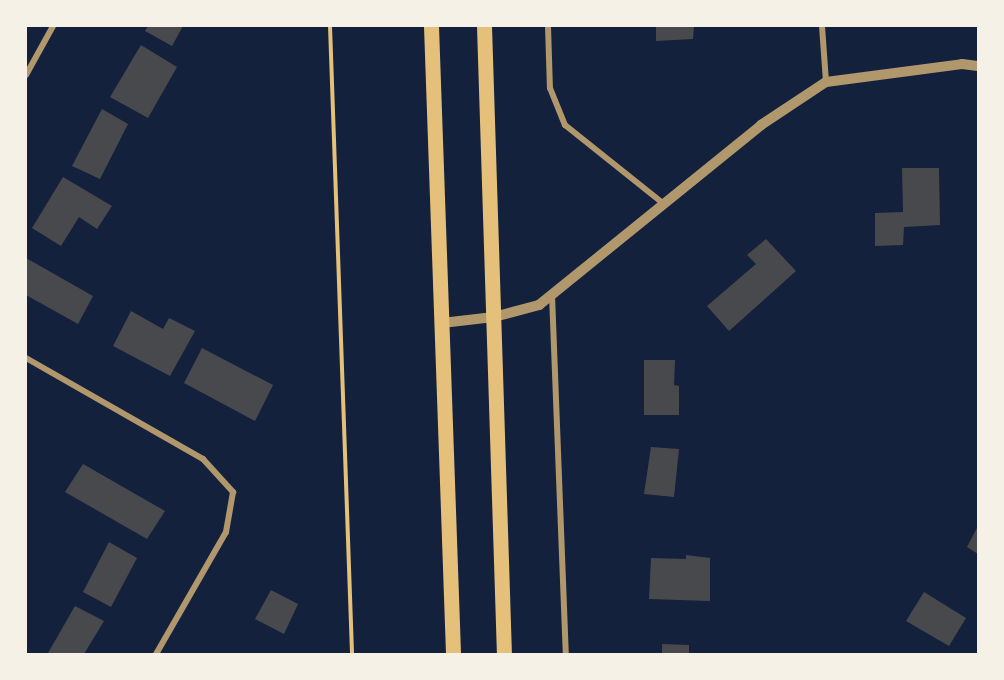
<!DOCTYPE html>
<html>
<head>
<meta charset="utf-8">
<style>
	body { margin:0 }
	#map { position:relative; width:1004px; height:680px; overflow:hidden; background:#14213d; font-family:"Fira Sans",sans-serif }
	div>[style] { position:absolute }
	[style*='--x'] { left:calc(var(--x)*1px); top:calc(var(--y)*1px); width:calc(var(--w)*1px); rotate:calc(var(--a)*1deg) }
	.building>* { inset:0; background:#48494c }
	.path>* { height:4px; margin:-2px; padding:0 2px; transform-origin:2px; border-radius:2px; background:#e5c07b }
	.minor>* { height:6px; margin:-3px; padding:0 3px; transform-origin:3px; border-radius:3px; background:#b1986c }
	.tertiary>* { height:10px; margin:-5px; padding:0 5px; transform-origin:5px; border-radius:5px; background:#b1986c }
	.primary>* { height:15px; margin:-7.5px; padding:0 7.5px; transform-origin:7.5px; border-radius:7.5px; background:#e5c07b }
	span { translate:-50% -50%; white-space:nowrap; text-align:center; line-height:1.15; -webkit-text-stroke:6px #f6f1e7; paint-order:stroke }
	.frame { position:absolute; inset:0; border:27px solid #f6f1e7; pointer-events:none }
</style>
</head>
<body>
<div id="map">
	<div class="building">
		<i style="clip-path:polygon(148px 26px,183px 26px,172px 46px,145px 31px)"></i>
		<i style="clip-path:polygon(656px 26px,694px 26px,693px 39px,656px 41px)"></i>
		<i style="clip-path:polygon(141px 45px,177px 67px,148px 118px,110px 97px)"></i>
		<i style="clip-path:polygon(102px 109px,128px 124px,100px 179px,72px 166px)"></i>
		<i style="clip-path:polygon(902px 168px,939px 168px,940px 225px,904px 227px,903px 245px,875px 246px,875px 213px,903px 212px)"></i>
		<i style="clip-path:polygon(63px 177px,112px 206px,97px 229px,79px 217px,61px 246px,32px 228px)"></i>
		<i style="clip-path:polygon(766px 239px,796px 271px,729px 331px,707px 306px,756px 264px,747px 255px)"></i>
		<i style="clip-path:polygon(26px 258px,93px 296px,78px 324px,26px 295px)"></i>
		<i style="clip-path:polygon(131px 311px,163px 329px,169px 318px,195px 331px,170px 376px,113px 346px)"></i>
		<i style="clip-path:polygon(202px 348px,273px 385px,255px 421px,184px 383px)"></i>
		<i style="clip-path:polygon(644px 360px,675px 360px,674px 385px,679px 386px,679px 415px,644px 415px)"></i>
		<i style="clip-path:polygon(651px 447px,679px 449px,674px 497px,644px 494px)"></i>
		<i style="clip-path:polygon(83px 464px,165px 511px,147px 539px,65px 492px)"></i>
		<i style="clip-path:polygon(978px 526px,978px 554px,967px 547px)"></i>
		<i style="clip-path:polygon(109px 542px,137px 558px,111px 607px,83px 592px)"></i>
		<i style="clip-path:polygon(686px 555px,710px 558px,710px 601px,649px 599px,651px 558px,686px 559px)"></i>
		<i style="clip-path:polygon(271px 590px,298px 604px,284px 634px,255px 619px)"></i>
		<i style="clip-path:polygon(924px 592px,966px 618px,949px 646px,906px 621px)"></i>
		<i style="clip-path:polygon(75px 606px,104px 621px,84px 654px,51px 654px,48px 653px)"></i>
		<i style="clip-path:polygon(662px 644px,689px 645px,689px 654px,662px 654px)"></i>
	</div>
	<div class="path">
		<i style="--x:330;--y:26;--w:628;--a:87.99"></i>
	</div>
	<div class="minor">
		<i style="--x:548;--y:26;--w:62;--a:88.2"></i>
		<i style="--x:550;--y:88;--w:40;--a:68"></i>
		<i style="--x:565;--y:125;--w:127;--a:38.6"></i>
		<i style="--x:822;--y:26;--w:56;--a:85.9"></i>
		<i style="--x:26;--y:75;--w:56;--a:-61.1"></i>
		<i style="--x:552;--y:295;--w:359;--a:87.8"></i>
		<i style="--x:26;--y:358;--w:204;--a:29.7"></i>
		<i style="--x:203;--y:459;--w:45;--a:47.7"></i>
		<i style="--x:233;--y:492;--w:41;--a:99.9"></i>
		<i style="--x:226;--y:532;--w:141;--a:119.8"></i>
	</div>
	<div class="tertiary">
		<i style="--x:442;--y:323;--w:52;--a:-6.6"></i>
		<i style="--x:494;--y:317;--w:47;--a:-14.9"></i>
		<i style="--x:539;--y:305;--w:286;--a:-39"></i>
		<i style="--x:761;--y:125;--w:78;--a:-33.5"></i>
		<i style="--x:826;--y:82;--w:137;--a:-7.5"></i>
		<i style="--x:962;--y:64;--w:16;--a:7"></i>
	</div>
	<div class="primary">
		<i style="--x:431;--y:26;--w:628;--a:87.99"></i>
		<i style="--x:484;--y:26;--w:628;--a:88.18"></i>
	</div>
	<div class="frame"></div>
</div>
</body>
</html>
